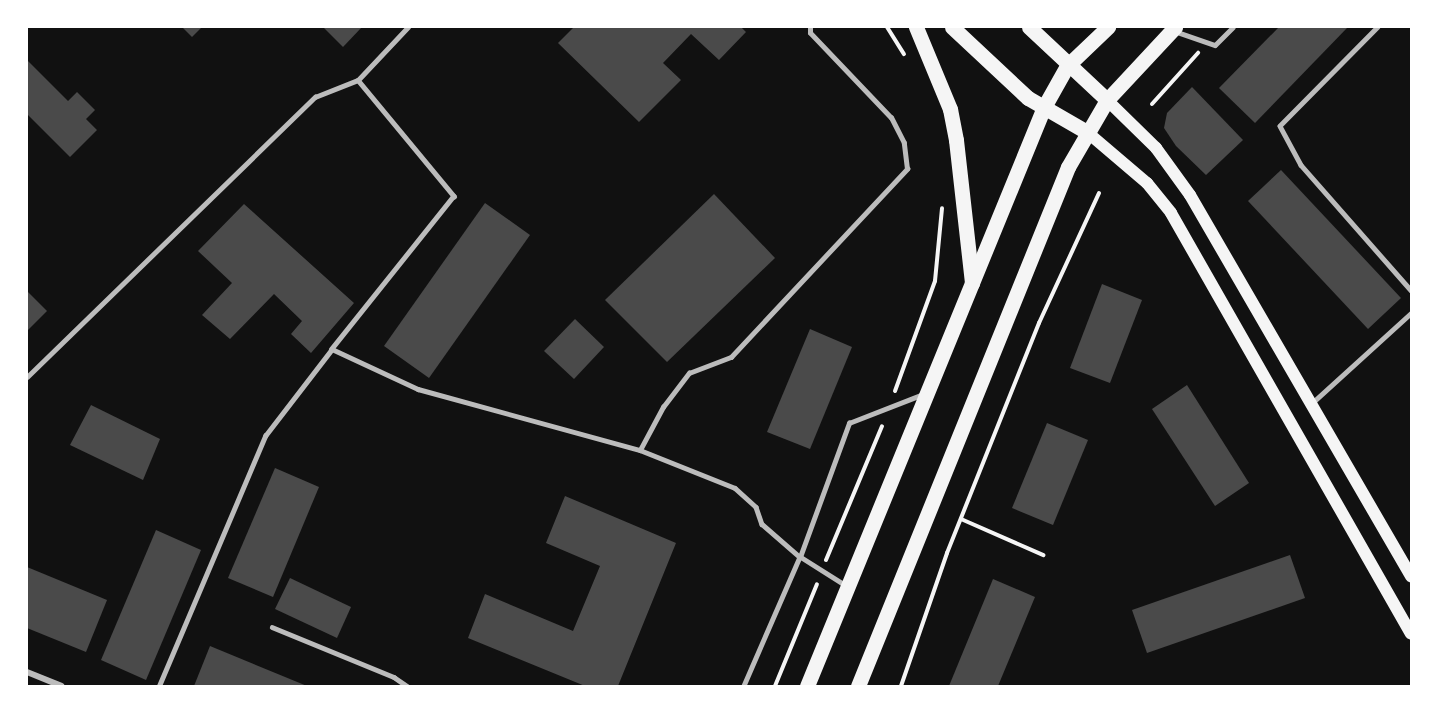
<!DOCTYPE html>
<html>
<head>
<meta charset="utf-8">
<style>
	body { margin:0 }
	#map { position:relative; width:1438px; height:713px; overflow:hidden; background:#111; font-family:"Roboto Condensed",sans-serif }
	div>[style] { position:absolute }
	[style*='--x'] { left:calc(var(--x)*1px); top:calc(var(--y)*1px); width:calc(var(--w)*1px); rotate:calc(var(--a)*1deg) }
	.building>* { inset:0; background:#4a4a4a }
	.path>* { height:4px; margin:-2px; padding:0 2px; transform-origin:2px; border-radius:2px; background:#f5f5f5 }
	.service>* { height:4.5px; margin:-2.25px; padding:0 2.25px; transform-origin:2.25px; border-radius:2.25px; background:#bcbcbc }
	.minor>* { height:6px; margin:-3px; padding:0 3px; transform-origin:3px; border-radius:3px; background:#bcbcbc }
	.secondary>* { height:12px; margin:-6px; padding:0 6px; transform-origin:6px; border-radius:6px; background:#f5f5f5 }
	.primary>* { height:15px; margin:-7.5px; padding:0 7.5px; transform-origin:7.5px; border-radius:7.5px; background:#f5f5f5 }
	span { translate:-50% -50%; white-space:nowrap; text-align:center; line-height:1.15; -webkit-text-stroke:4.5px #fff; paint-order:stroke }
	.frame { position:absolute; inset:0; border:28px solid #fff; pointer-events:none }
</style>
</head>
<body>
<div id="map">
	<div class="building">
		<i style="clip-path:polygon(182px 27px,202px 27px,192px 37px)"></i>
		<i style="clip-path:polygon(323px 27px,362px 27px,343px 47px)"></i>
		<i style="clip-path:polygon(574px 27px,741px 27px,746px 32px,719px 60px,691px 34px,663px 63px,681px 80px,639px 122px,558px 43px)"></i>
		<i style="clip-path:polygon(1279px 27px,1348px 27px,1255px 123px,1219px 88px)"></i>
		<i style="clip-path:polygon(27px 60px,68px 101px,77px 92px,95px 110px,86px 119px,97px 130px,70px 157px,27px 114px)"></i>
		<i style="clip-path:polygon(1192px 87px,1243px 140px,1206px 175px,1176px 146px,1164px 128px,1167px 113px)"></i>
		<i style="clip-path:polygon(1281px 170px,1401px 298px,1368px 329px,1248px 201px)"></i>
		<i style="clip-path:polygon(714px 194px,775px 258px,667px 362px,605px 300px)"></i>
		<i style="clip-path:polygon(485px 203px,530px 235px,429px 378px,384px 346px)"></i>
		<i style="clip-path:polygon(244px 204px,354px 303px,311px 353px,291px 334px,302px 321px,274px 294px,230px 339px,202px 315px,232px 283px,198px 251px)"></i>
		<i style="clip-path:polygon(1102px 284px,1142px 300px,1110px 383px,1070px 368px)"></i>
		<i style="clip-path:polygon(27px 291px,47px 311px,27px 331px)"></i>
		<i style="clip-path:polygon(575px 319px,604px 347px,574px 379px,544px 351px)"></i>
		<i style="clip-path:polygon(810px 329px,852px 347px,810px 449px,767px 432px)"></i>
		<i style="clip-path:polygon(1187px 385px,1249px 483px,1215px 506px,1152px 409px)"></i>
		<i style="clip-path:polygon(91px 405px,160px 439px,143px 480px,70px 445px)"></i>
		<i style="clip-path:polygon(1047px 423px,1088px 440px,1053px 525px,1012px 508px)"></i>
		<i style="clip-path:polygon(275px 468px,319px 487px,273px 597px,228px 578px)"></i>
		<i style="clip-path:polygon(565px 496px,676px 543px,618px 686px,585px 686px,468px 638px,485px 594px,573px 631px,600px 566px,546px 543px)"></i>
		<i style="clip-path:polygon(156px 530px,201px 550px,146px 680px,101px 660px)"></i>
		<i style="clip-path:polygon(1290px 555px,1305px 598px,1147px 653px,1132px 610px)"></i>
		<i style="clip-path:polygon(27px 567px,107px 600px,86px 652px,27px 628px)"></i>
		<i style="clip-path:polygon(290px 578px,351px 607px,337px 638px,275px 609px)"></i>
		<i style="clip-path:polygon(993px 579px,1035px 597px,998px 686px,949px 686px)"></i>
		<i style="clip-path:polygon(210px 646px,307px 686px,194px 686px)"></i>
	</div>
	<div class="path">
		<i style="--x:887;--y:27;--w:32;--a:58"></i>
		<i style="--x:1152;--y:104;--w:69;--a:-48"></i>
		<i style="--x:895;--y:391;--w:117;--a:-70"></i>
		<i style="--x:935;--y:281;--w:73;--a:-84.5"></i>
		<i style="--x:961;--y:519;--w:90;--a:23.7"></i>
		<i style="--x:826;--y:560;--w:145;--a:-67.3"></i>
		<i style="--x:775;--y:686;--w:110;--a:-67.6"></i>
		<i style="--x:901;--y:686;--w:141;--a:-70.9"></i>
		<i style="--x:947;--y:553;--w:248;--a:-68.2"></i>
		<i style="--x:1039;--y:323;--w:143;--a:-65.2"></i>
	</div>
	<div class="service">
		<i style="--x:1378;--y:27;--w:139;--a:134.7"></i>
		<i style="--x:1280;--y:126;--w:44;--a:61.7"></i>
		<i style="--x:1301;--y:165;--w:167;--a:48.7"></i>
		<i style="--x:1174;--y:31;--w:43;--a:18.9"></i>
		<i style="--x:1215;--y:45;--w:25;--a:-45"></i>
		<i style="--x:358;--y:80;--w:151;--a:50.4"></i>
		<i style="--x:454;--y:196;--w:196;--a:128.6"></i>
		<i style="--x:332;--y:349;--w:95;--a:24.9"></i>
		<i style="--x:418;--y:389;--w:230;--a:15.4"></i>
		<i style="--x:640;--y:450;--w:102;--a:21.8"></i>
		<i style="--x:735;--y:488;--w:28;--a:42"></i>
		<i style="--x:756;--y:507;--w:18;--a:71"></i>
		<i style="--x:762;--y:524;--w:50;--a:41"></i>
		<i style="--x:800;--y:557;--w:141;--a:113.5"></i>
		<i style="--x:27;--y:377;--w:402;--a:-44.2"></i>
		<i style="--x:315;--y:97;--w:46;--a:-21.6"></i>
		<i style="--x:358;--y:80;--w:73;--a:-46.7"></i>
		<i style="--x:1311;--y:404;--w:135;--a:-42.3"></i>
		<i style="--x:640;--y:450;--w:49;--a:-61.9"></i>
		<i style="--x:663;--y:407;--w:43;--a:-52.6"></i>
		<i style="--x:689;--y:373;--w:45;--a:-20.9"></i>
		<i style="--x:731;--y:357;--w:258;--a:-46.9"></i>
		<i style="--x:907;--y:169;--w:26;--a:-97"></i>
		<i style="--x:904;--y:143;--w:28;--a:-117"></i>
		<i style="--x:891;--y:118;--w:117;--a:-133.6"></i>
		<i style="--x:810;--y:33;--w:6;--a:-90"></i>
		<i style="--x:846;--y:586;--w:54;--a:-147.8"></i>
		<i style="--x:800;--y:557;--w:143;--a:-69.9"></i>
		<i style="--x:849;--y:423;--w:77;--a:-21.3"></i>
		<i style="--x:272;--y:627;--w:132;--a:22.3"></i>
		<i style="--x:394;--y:677;--w:16;--a:35"></i>
		<i style="--x:159;--y:686;--w:272;--a:-67"></i>
		<i style="--x:265;--y:436;--w:110;--a:-52.4"></i>
	</div>
	<div class="minor">
		<i style="--x:27;--y:672;--w:37;--a:22"></i>
	</div>
	<div class="secondary">
		<i style="--x:1107;--y:100;--w:69;--a:44.4"></i>
		<i style="--x:1156;--y:148;--w:58;--a:54.1"></i>
		<i style="--x:1190;--y:195;--w:441;--a:59.9"></i>
		<i style="--x:1087;--y:132;--w:79;--a:40.4"></i>
		<i style="--x:1147;--y:183;--w:38;--a:51"></i>
		<i style="--x:1171;--y:213;--w:484;--a:60.3"></i>
	</div>
	<div class="primary">
		<i style="--x:916;--y:27;--w:89;--a:67.5"></i>
		<i style="--x:950;--y:109;--w:32;--a:79"></i>
		<i style="--x:956;--y:140;--w:144;--a:83.6"></i>
		<i style="--x:952;--y:27;--w:104;--a:43.1"></i>
		<i style="--x:1028;--y:98;--w:68;--a:30"></i>
		<i style="--x:1029;--y:27;--w:107;--a:43.1"></i>
		<i style="--x:807;--y:686;--w:626;--a:-67.74"></i>
		<i style="--x:1044;--y:107;--w:47;--a:-60.7"></i>
		<i style="--x:1067;--y:66;--w:57;--a:-43.6"></i>
		<i style="--x:858;--y:686;--w:560;--a:-67.97"></i>
		<i style="--x:1068;--y:167;--w:78;--a:-59.8"></i>
		<i style="--x:1107;--y:100;--w:100;--a:-47"></i>
	</div>
	<div class="frame"></div>
</div>
</body>
</html>
